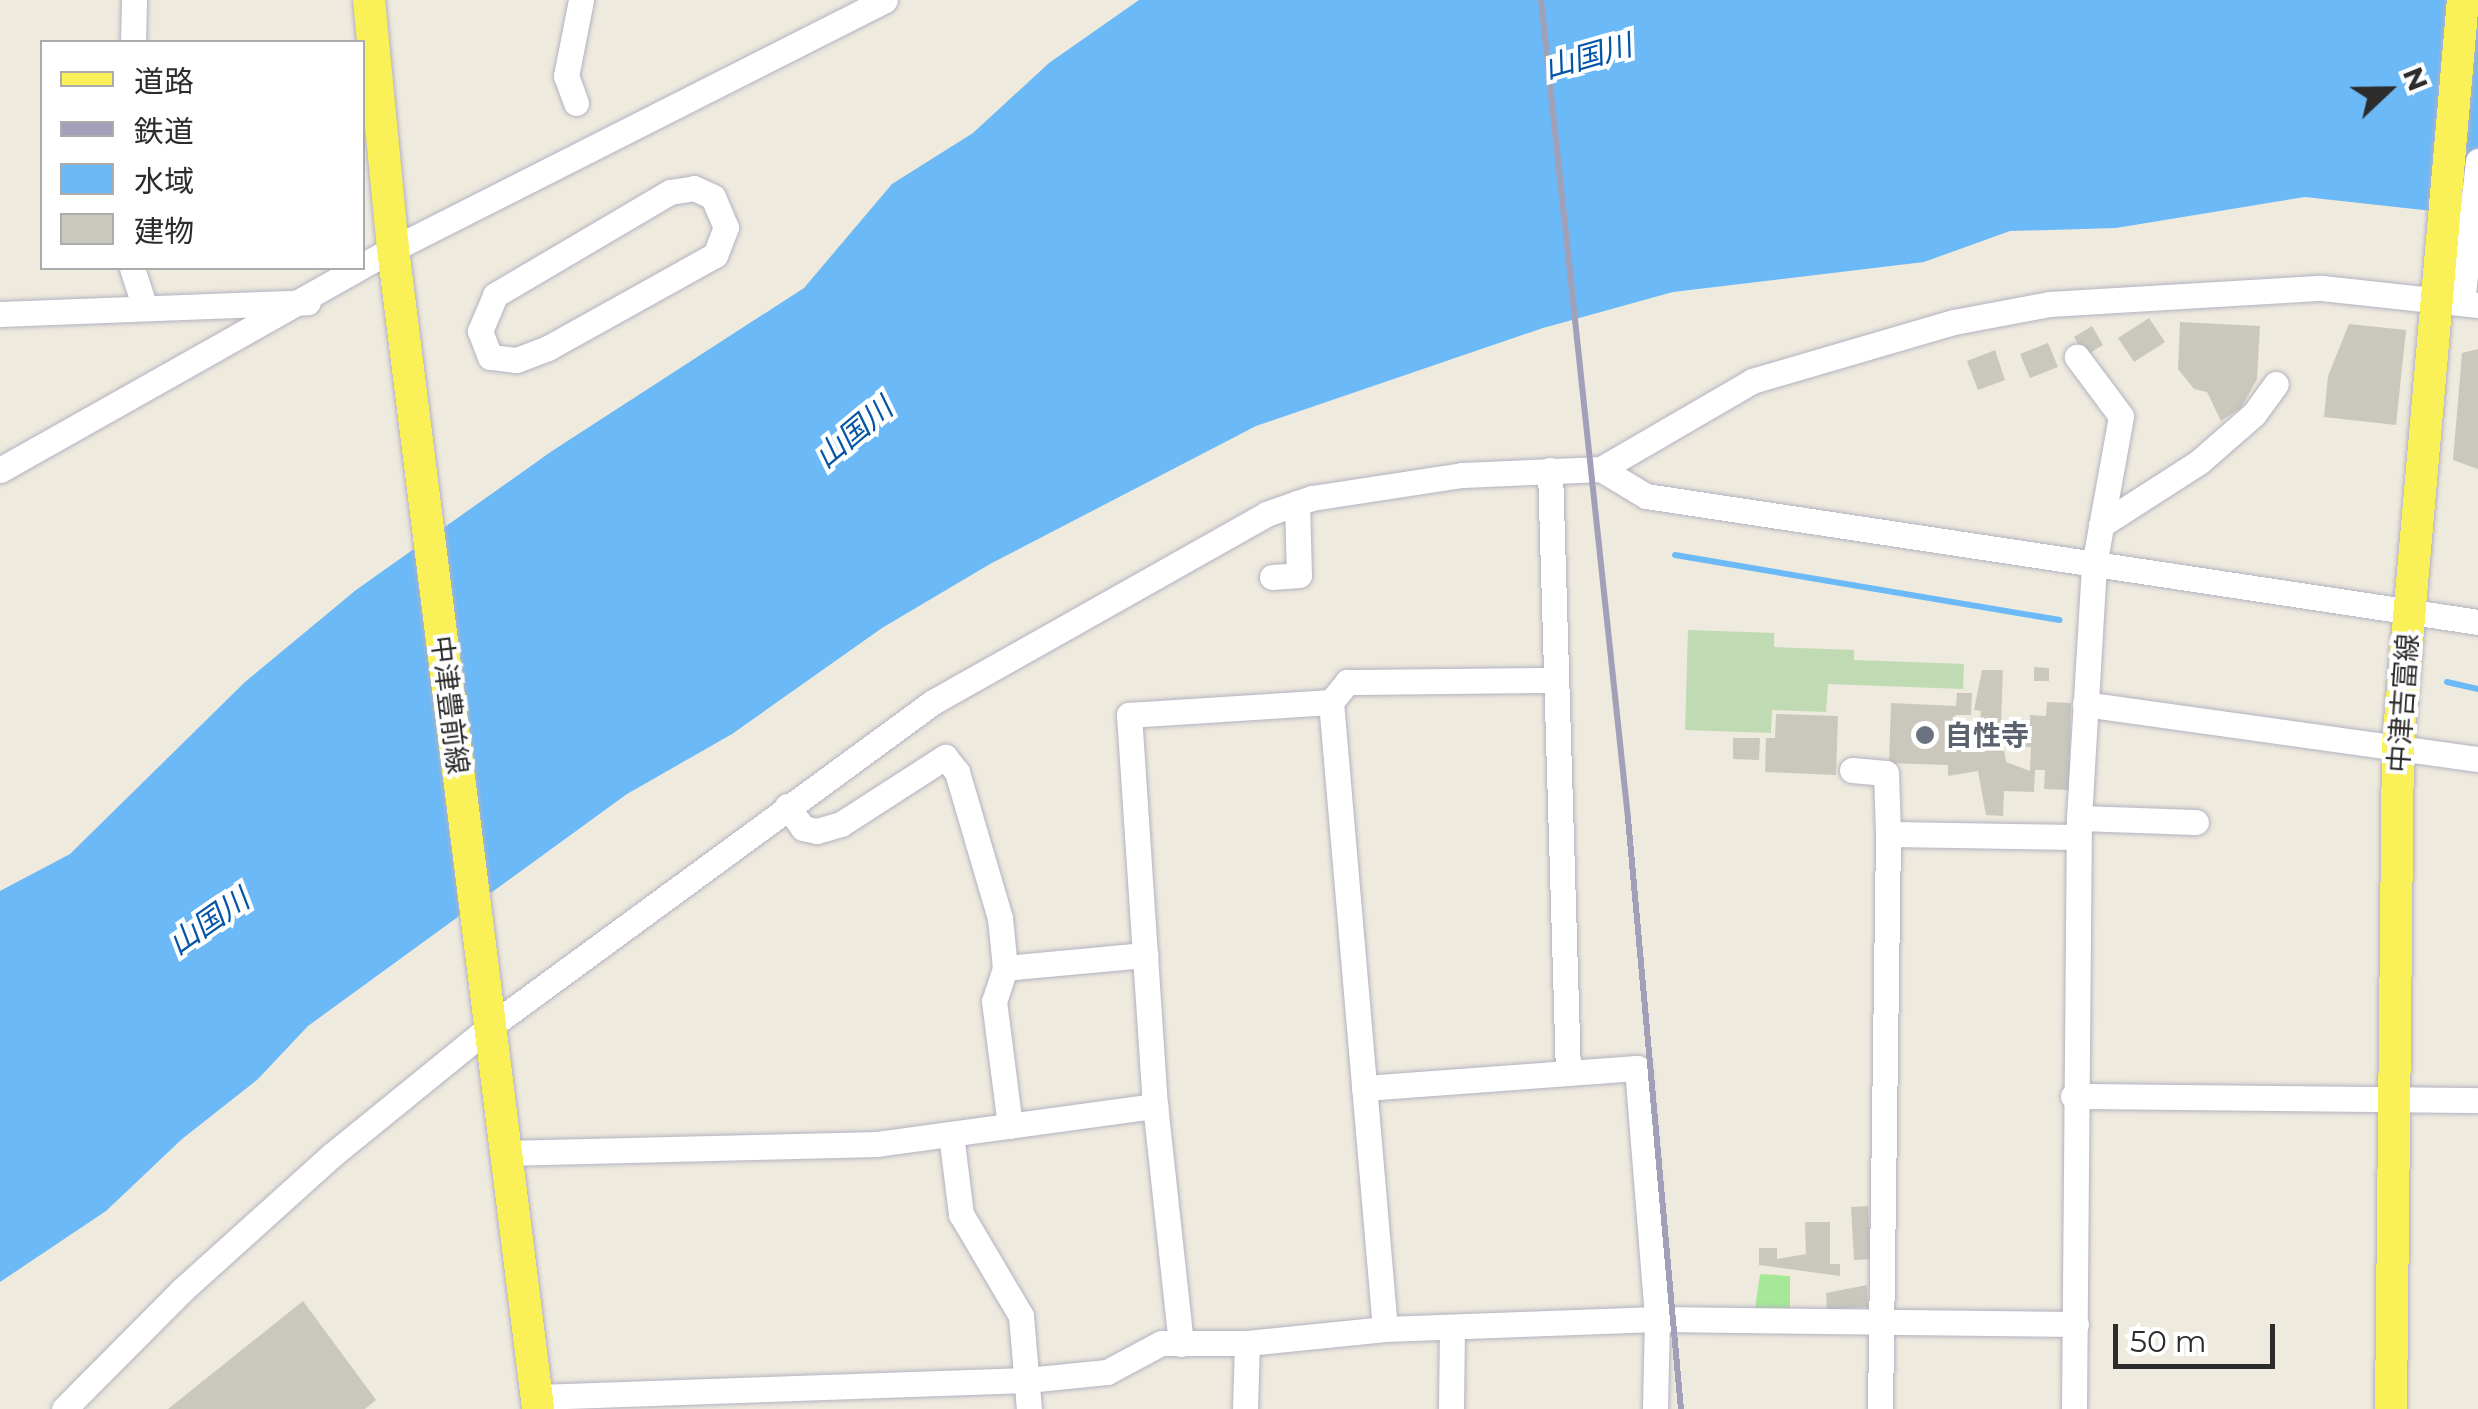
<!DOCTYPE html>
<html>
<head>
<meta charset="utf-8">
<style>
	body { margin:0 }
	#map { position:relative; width:2478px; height:1409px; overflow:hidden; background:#efeade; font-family:Montserrat,"Noto Sans JP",sans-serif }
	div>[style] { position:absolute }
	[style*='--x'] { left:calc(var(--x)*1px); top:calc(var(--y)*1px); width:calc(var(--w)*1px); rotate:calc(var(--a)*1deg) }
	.green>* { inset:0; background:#a5e897 }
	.cemetery>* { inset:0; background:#c0dab4 }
	.water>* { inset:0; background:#6bb9f7 }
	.stream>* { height:6px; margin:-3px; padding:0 3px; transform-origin:3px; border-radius:3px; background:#6bb9f7 }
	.building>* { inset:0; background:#cac7bd }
	.roads { filter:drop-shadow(0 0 2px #b2b2c1) drop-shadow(0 0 2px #b2b2c1) }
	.minor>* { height:25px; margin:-12.5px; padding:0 12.5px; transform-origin:12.5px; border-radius:12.5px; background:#fff }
	.major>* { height:32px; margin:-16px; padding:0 16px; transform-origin:16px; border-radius:16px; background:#faf058 }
	.rail>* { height:6px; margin:-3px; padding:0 3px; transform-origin:3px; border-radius:3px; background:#a1a0b8 }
	.dots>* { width:28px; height:28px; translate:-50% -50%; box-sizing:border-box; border:5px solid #fff; border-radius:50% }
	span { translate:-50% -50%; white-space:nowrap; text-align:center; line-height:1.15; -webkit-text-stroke:8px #fff; paint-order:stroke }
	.street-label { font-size:28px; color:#2c2c2c }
	.worship-label { font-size:28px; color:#5b616d; font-weight:700 }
	.left { translate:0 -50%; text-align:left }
	.water-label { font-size:30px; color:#0554a8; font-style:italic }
	.legend { position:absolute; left:40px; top:40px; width:325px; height:230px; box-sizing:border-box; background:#fff; border:2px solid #ababab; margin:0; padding:12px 18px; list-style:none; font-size:30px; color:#2c2c2c }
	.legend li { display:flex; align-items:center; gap:20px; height:50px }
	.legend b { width:50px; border:2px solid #ababab }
	.north { position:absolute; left:2338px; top:40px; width:100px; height:100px; -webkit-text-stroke:8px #fff; paint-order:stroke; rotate:68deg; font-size:28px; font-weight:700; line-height:40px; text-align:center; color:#2c2c2c }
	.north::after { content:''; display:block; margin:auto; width:35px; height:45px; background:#2c2c2c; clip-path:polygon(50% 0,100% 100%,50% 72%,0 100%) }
	.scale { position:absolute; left:2113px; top:1324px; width:162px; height:45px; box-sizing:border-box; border:5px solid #2c2c2c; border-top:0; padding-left:12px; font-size:30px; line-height:35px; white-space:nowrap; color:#2c2c2c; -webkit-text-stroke:8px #fff; paint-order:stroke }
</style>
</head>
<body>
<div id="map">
	<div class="green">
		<i style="clip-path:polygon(1760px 1274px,1790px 1276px,1790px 1316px,1754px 1316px)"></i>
	</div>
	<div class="cemetery">
		<i style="clip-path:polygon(1688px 630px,1774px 633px,1774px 647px,1854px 650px,1854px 660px,1964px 664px,1963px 689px,1828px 684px,1826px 712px,1772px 710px,1771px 733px,1685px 730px)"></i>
	</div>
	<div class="water">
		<i style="clip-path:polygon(1139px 0,2478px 0,2478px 216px,2305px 197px,2116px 228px,2010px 231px,1924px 262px,1673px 292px,1543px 328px,1256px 426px,990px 564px,882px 628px,732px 734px,627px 794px,308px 1026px,257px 1080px,182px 1139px,106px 1211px,0 1282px,0 891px,70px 854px,245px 682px,356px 590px,552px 451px,804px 288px,892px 184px,973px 133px,1049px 63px)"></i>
	</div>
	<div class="stream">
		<i style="--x:1675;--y:555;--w:390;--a:9.6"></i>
		<i style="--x:2447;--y:682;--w:32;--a:13"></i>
	</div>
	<div class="building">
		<i style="clip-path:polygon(2149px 318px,2165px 342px,2134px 362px,2118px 338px)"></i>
		<i style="clip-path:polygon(2180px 322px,2260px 326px,2257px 379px,2241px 408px,2221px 421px,2207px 392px,2194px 389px,2178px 369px)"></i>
		<i style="clip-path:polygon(2349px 324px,2406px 330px,2396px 425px,2324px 417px,2328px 376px)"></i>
		<i style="clip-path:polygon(2092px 326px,2103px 345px,2085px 356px,2074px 337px)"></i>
		<i style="clip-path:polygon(2048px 343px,2058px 367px,2030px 378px,2020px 354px)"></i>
		<i style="clip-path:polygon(2478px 349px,2478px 469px,2453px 460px,2462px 353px)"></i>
		<i style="clip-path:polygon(1995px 350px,2005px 380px,1978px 390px,1967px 361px)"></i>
		<i style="clip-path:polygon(2034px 667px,2049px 668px,2049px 681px,2034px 681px)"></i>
		<i style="clip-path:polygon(evenodd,1982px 670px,2003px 670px,2001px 724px,2030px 725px,2030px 715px,2046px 716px,2047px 702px,2071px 703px,2069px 790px,2044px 789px,2045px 770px,2035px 770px,2034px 792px,2004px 791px,2003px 816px,1986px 815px,1978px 771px,1948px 776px,1948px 765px,1889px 763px,1891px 703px,1956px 706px,1957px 693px,1972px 693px,1971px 715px,1955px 715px,1955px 722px,1980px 723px,1981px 711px,1974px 710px,1982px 670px,2001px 732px,2009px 732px,2009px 746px,2031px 747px,2030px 771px,2006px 762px,2001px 732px)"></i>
		<i style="clip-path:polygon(1776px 714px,1838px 716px,1836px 775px,1765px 772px,1766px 738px,1775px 738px)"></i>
		<i style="clip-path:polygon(1733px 738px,1760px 738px,1759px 760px,1733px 759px)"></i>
		<i style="clip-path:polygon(1868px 1206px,1871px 1259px,1854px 1260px,1851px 1207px)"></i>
		<i style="clip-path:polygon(1805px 1222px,1830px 1222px,1830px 1264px,1840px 1264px,1840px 1276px,1759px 1265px,1759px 1248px,1777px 1248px,1777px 1259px,1806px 1254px)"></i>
		<i style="clip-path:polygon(1867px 1285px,1868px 1307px,1827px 1310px,1826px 1293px)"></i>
		<i style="clip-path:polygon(303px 1301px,376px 1400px,365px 1409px,168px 1409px)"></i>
	</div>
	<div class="roads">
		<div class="minor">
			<i style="--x:133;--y:42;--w:42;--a:-88.6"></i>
			<i style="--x:576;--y:103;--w:29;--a:-110"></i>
			<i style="--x:566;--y:76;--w:77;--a:-78.8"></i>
			<i style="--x:694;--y:188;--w:21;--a:25"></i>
			<i style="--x:713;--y:197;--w:33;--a:67"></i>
			<i style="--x:726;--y:227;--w:30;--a:111"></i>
			<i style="--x:715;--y:255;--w:191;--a:150.9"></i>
			<i style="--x:548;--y:348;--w:34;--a:159"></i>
			<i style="--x:516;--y:360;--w:26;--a:-173"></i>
			<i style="--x:490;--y:357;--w:28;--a:-111"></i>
			<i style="--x:480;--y:331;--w:39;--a:-67"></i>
			<i style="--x:495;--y:295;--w:203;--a:-30.5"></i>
			<i style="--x:670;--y:192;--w:24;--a:-9"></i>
			<i style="--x:132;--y:268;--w:40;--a:72"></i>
			<i style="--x:2462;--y:302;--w:142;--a:-83.5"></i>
			<i style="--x:0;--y:314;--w:308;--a:-2.2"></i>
			<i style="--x:1601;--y:469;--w:52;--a:31"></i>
			<i style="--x:1646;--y:496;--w:841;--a:8.61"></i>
			<i style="--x:0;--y:470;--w:451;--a:-29.4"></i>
			<i style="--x:393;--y:249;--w:551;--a:-26.84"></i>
			<i style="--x:1550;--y:470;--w:602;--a:88.29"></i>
			<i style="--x:2101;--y:525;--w:117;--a:-32.7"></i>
			<i style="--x:2199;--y:462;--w:73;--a:-41.1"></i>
			<i style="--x:2254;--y:414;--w:37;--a:-54"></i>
			<i style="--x:1272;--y:577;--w:27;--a:-4"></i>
			<i style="--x:1299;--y:575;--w:72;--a:-91.6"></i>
			<i style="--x:2085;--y:704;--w:397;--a:8"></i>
			<i style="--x:1852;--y:770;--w:34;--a:5"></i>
			<i style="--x:1886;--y:773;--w:61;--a:88.1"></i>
			<i style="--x:787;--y:806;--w:27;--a:54"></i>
			<i style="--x:803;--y:828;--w:14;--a:12"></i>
			<i style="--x:817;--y:831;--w:25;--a:-16"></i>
			<i style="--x:841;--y:824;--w:124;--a:-32.8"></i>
			<i style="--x:945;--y:757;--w:19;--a:51"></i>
			<i style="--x:957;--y:772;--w:152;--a:73.6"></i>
			<i style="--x:1000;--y:918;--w:50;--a:84.3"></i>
			<i style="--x:1005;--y:968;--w:35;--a:108"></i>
			<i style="--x:994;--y:1001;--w:126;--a:82.7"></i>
			<i style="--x:2079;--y:818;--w:117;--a:2"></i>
			<i style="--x:1005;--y:968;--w:141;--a:-5.3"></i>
			<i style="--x:1364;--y:1088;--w:274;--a:-4.2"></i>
			<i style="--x:1637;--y:1068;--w:252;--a:85.4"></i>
			<i style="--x:1657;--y:1319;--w:90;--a:91.3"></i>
			<i style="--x:2073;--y:1096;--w:405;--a:0.6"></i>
			<i style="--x:951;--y:1134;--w:81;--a:82.9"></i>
			<i style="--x:961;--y:1214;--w:118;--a:59.5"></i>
			<i style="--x:1021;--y:1316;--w:93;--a:85.1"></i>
			<i style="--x:506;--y:1153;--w:371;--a:-1.4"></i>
			<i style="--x:877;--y:1144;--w:281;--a:-7.8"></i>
			<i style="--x:1385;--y:1329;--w:629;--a:-94.92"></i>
			<i style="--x:1331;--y:702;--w:26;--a:-51"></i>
			<i style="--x:1347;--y:682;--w:205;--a:-0.6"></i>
			<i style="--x:1181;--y:1344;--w:239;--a:-96.2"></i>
			<i style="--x:1155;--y:1106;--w:392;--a:-93.8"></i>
			<i style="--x:1129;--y:715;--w:202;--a:-3.7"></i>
			<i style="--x:537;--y:1397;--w:490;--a:-2"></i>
			<i style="--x:1027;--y:1380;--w:80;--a:-5.7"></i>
			<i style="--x:1107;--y:1372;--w:61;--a:-28.2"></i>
			<i style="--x:1161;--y:1343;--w:86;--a:0"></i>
			<i style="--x:1247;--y:1343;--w:139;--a:-5.8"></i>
			<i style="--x:1385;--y:1329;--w:272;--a:-2.1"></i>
			<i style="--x:1657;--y:1319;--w:419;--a:0.7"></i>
			<i style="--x:64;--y:1409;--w:166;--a:-45.2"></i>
			<i style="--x:181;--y:1291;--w:203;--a:-42"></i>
			<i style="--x:332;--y:1155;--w:201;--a:-39.1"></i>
			<i style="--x:488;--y:1028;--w:552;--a:-36.23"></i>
			<i style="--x:933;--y:702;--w:382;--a:-29.4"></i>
			<i style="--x:1266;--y:514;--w:49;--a:-19.2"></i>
			<i style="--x:1312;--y:498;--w:152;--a:-8.7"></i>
			<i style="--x:1462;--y:475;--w:139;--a:-2.5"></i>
			<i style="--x:1601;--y:469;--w:175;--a:-30.2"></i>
			<i style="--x:1752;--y:381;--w:210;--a:-16.3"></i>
			<i style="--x:1954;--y:322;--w:97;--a:-10.7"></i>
			<i style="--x:2049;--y:304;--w:273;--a:-3.4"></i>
			<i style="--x:2322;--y:288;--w:157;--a:6.2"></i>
			<i style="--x:1245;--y:1409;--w:66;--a:-88.3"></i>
			<i style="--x:1451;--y:1409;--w:82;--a:-89.3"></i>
			<i style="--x:1880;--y:1409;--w:575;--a:-89.2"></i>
			<i style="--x:1888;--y:834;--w:190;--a:0.9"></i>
			<i style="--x:2074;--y:1409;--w:591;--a:-89.52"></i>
			<i style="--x:2079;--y:818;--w:253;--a:-86.6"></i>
			<i style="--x:2094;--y:565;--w:151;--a:-79.7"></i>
			<i style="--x:2121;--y:416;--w:74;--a:-126.7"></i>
		</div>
		<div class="major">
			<i style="--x:369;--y:0;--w:250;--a:84.5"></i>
			<i style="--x:393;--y:249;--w:1169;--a:82.87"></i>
			<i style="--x:2391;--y:1409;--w:665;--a:-89.4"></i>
			<i style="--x:2398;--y:744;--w:747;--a:-85.01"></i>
		</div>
	</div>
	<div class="rail">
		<i style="--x:1541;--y:0;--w:823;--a:83.93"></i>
		<i style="--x:1628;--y:818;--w:593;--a:84.88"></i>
	</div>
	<div class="dots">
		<i style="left:1925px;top:735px;background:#6b7280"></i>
	</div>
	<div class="street-label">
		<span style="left:2403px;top:703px;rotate:-86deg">中津吉富線</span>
		<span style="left:450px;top:705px;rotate:83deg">中津豊前線</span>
	</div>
	<div class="worship-label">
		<span class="left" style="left:1945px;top:735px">自性寺</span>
	</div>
	<div class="water-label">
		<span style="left:1588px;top:57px;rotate:-16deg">山国川</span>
		<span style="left:854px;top:433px;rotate:-40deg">山国川</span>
		<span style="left:209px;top:922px;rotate:-35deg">山国川</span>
	</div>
	<ul class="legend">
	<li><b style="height:12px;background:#faf058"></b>道路</li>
	<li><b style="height:12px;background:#a1a0b8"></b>鉄道</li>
	<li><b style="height:28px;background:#6bb9f7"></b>水域</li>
	<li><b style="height:28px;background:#cac7bd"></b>建物</li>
	</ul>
	<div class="north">N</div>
	<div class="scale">50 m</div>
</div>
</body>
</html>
